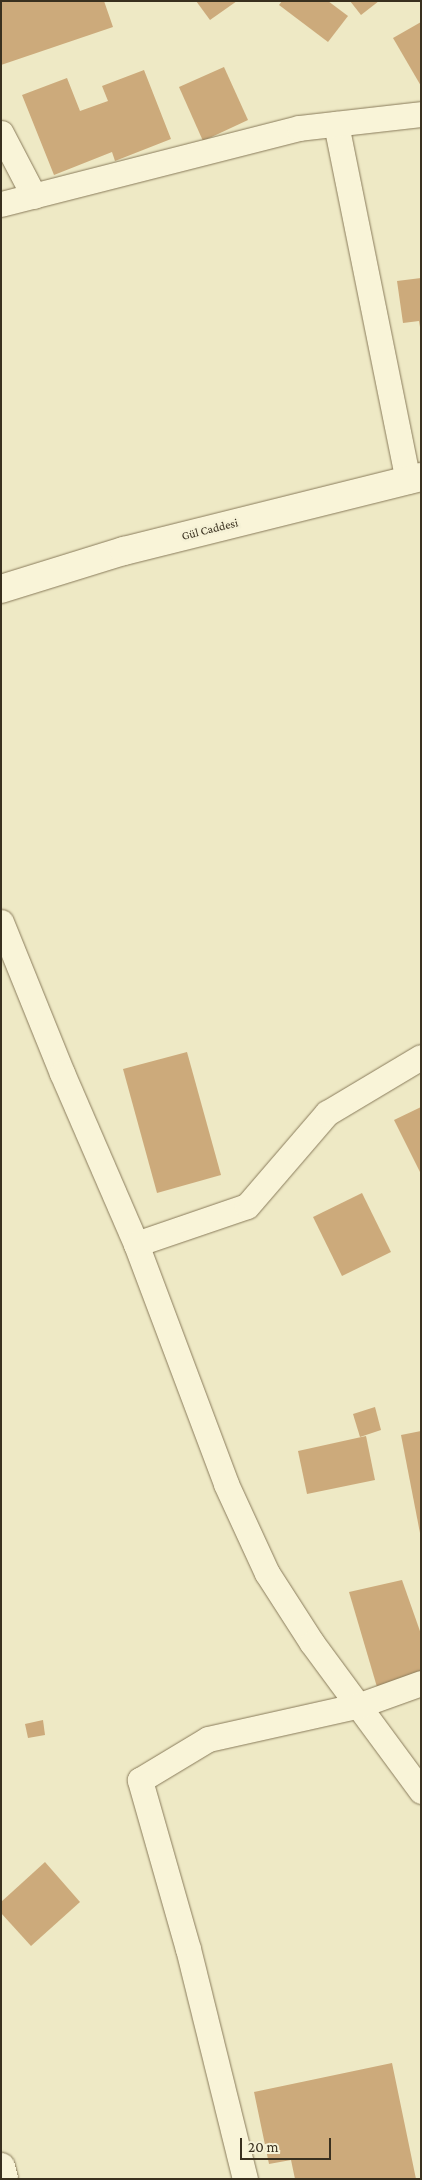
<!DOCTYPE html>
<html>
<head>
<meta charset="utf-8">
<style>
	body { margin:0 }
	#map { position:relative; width:422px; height:2180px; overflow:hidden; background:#eee9c5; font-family:"Crimson Pro",serif }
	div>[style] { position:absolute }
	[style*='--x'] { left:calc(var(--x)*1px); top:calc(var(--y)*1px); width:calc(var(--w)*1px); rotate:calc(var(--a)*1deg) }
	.building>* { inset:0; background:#ccaa7b }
	.roads { filter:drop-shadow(0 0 1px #897b5b) drop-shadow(0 0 1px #897b5b) }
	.minor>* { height:25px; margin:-12.5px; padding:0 12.5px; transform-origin:12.5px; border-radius:12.5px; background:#f9f4d8 }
	.tertiary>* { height:28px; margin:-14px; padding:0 14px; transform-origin:14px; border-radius:14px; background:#f9f4d8 }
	span { translate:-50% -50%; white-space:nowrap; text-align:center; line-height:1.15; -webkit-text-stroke:5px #f5f1d5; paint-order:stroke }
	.street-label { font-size:12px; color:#39301f }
	.frame { position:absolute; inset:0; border:2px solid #39301f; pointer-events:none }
	.scale { position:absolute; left:240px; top:2138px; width:91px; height:22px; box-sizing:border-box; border:2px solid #39301f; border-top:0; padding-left:6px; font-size:15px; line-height:18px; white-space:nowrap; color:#39301f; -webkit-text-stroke:4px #f5f1d5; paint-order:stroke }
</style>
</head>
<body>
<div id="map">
	<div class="building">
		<i style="clip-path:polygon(1px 1px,104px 1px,113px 27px,1px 65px)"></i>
		<i style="clip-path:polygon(196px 1px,237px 1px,210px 20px)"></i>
		<i style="clip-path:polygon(282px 1px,328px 1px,348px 16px,328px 42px,279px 5px)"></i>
		<i style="clip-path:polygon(350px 1px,379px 1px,361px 15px)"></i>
		<i style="clip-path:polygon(421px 22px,421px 86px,393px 38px)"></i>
		<i style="clip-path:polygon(224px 67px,248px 120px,203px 141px,179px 87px)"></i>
		<i style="clip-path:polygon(144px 70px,171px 139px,115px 161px,112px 152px,54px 175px,22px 95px,67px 78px,80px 111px,108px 101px,102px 86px)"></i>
		<i style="clip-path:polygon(421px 278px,421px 327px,420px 327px,419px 321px,403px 323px,397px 281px)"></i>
		<i style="clip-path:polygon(187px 1052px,221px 1175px,157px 1193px,123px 1069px)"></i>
		<i style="clip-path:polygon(421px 1107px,421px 1174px,394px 1120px)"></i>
		<i style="clip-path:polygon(362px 1193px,391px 1252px,342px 1276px,313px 1217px)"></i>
		<i style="clip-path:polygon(375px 1407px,381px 1430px,360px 1437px,353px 1414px)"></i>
		<i style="clip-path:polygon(421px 1431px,421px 1533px,420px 1533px,401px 1435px)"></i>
		<i style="clip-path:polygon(366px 1436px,375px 1480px,307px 1494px,298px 1451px)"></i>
		<i style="clip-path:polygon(402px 1580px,421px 1634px,421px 1672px,377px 1687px,349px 1592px)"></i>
		<i style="clip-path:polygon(43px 1720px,45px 1735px,28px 1738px,25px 1724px)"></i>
		<i style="clip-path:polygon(45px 1862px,80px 1902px,31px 1946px,1px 1913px,1px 1902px)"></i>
		<i style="clip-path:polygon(392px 2063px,416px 2179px,295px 2179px,291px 2160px,269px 2164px,254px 2092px)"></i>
	</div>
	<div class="roads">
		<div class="minor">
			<i style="--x:336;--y:124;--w:364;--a:78.6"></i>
			<i style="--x:1;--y:133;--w:71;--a:62.4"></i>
			<i style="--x:1;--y:204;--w:308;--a:-14.3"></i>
			<i style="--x:299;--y:128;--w:123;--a:-6.5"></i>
			<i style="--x:1;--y:922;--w:163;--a:68"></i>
			<i style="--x:62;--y:1073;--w:186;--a:66.6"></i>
			<i style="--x:136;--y:1244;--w:256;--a:69.4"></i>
			<i style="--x:226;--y:1484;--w:98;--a:65.3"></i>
			<i style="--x:267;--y:1573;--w:83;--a:57.3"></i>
			<i style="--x:312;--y:1643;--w:184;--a:53.6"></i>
			<i style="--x:136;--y:1244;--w:117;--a:-18.9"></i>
			<i style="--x:247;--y:1206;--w:123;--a:-49.3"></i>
			<i style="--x:327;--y:1113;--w:109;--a:-30.8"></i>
			<i style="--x:245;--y:2179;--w:237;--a:-103.9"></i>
			<i style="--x:188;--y:1949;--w:176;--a:-105.9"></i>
			<i style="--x:140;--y:1780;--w:79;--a:-31.1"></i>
			<i style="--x:208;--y:1739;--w:156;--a:-12.6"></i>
			<i style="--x:360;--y:1705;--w:65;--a:-19.8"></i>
		</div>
		<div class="tertiary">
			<i style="--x:1;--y:589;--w:129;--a:-17.2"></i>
			<i style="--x:124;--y:551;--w:306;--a:-14"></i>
			<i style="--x:1;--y:2167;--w:12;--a:76"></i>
		</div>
	</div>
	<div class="street-label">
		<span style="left:210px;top:530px;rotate:-14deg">Gül Caddesi</span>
	</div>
	<div class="frame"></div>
	<div class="scale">20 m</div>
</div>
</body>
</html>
